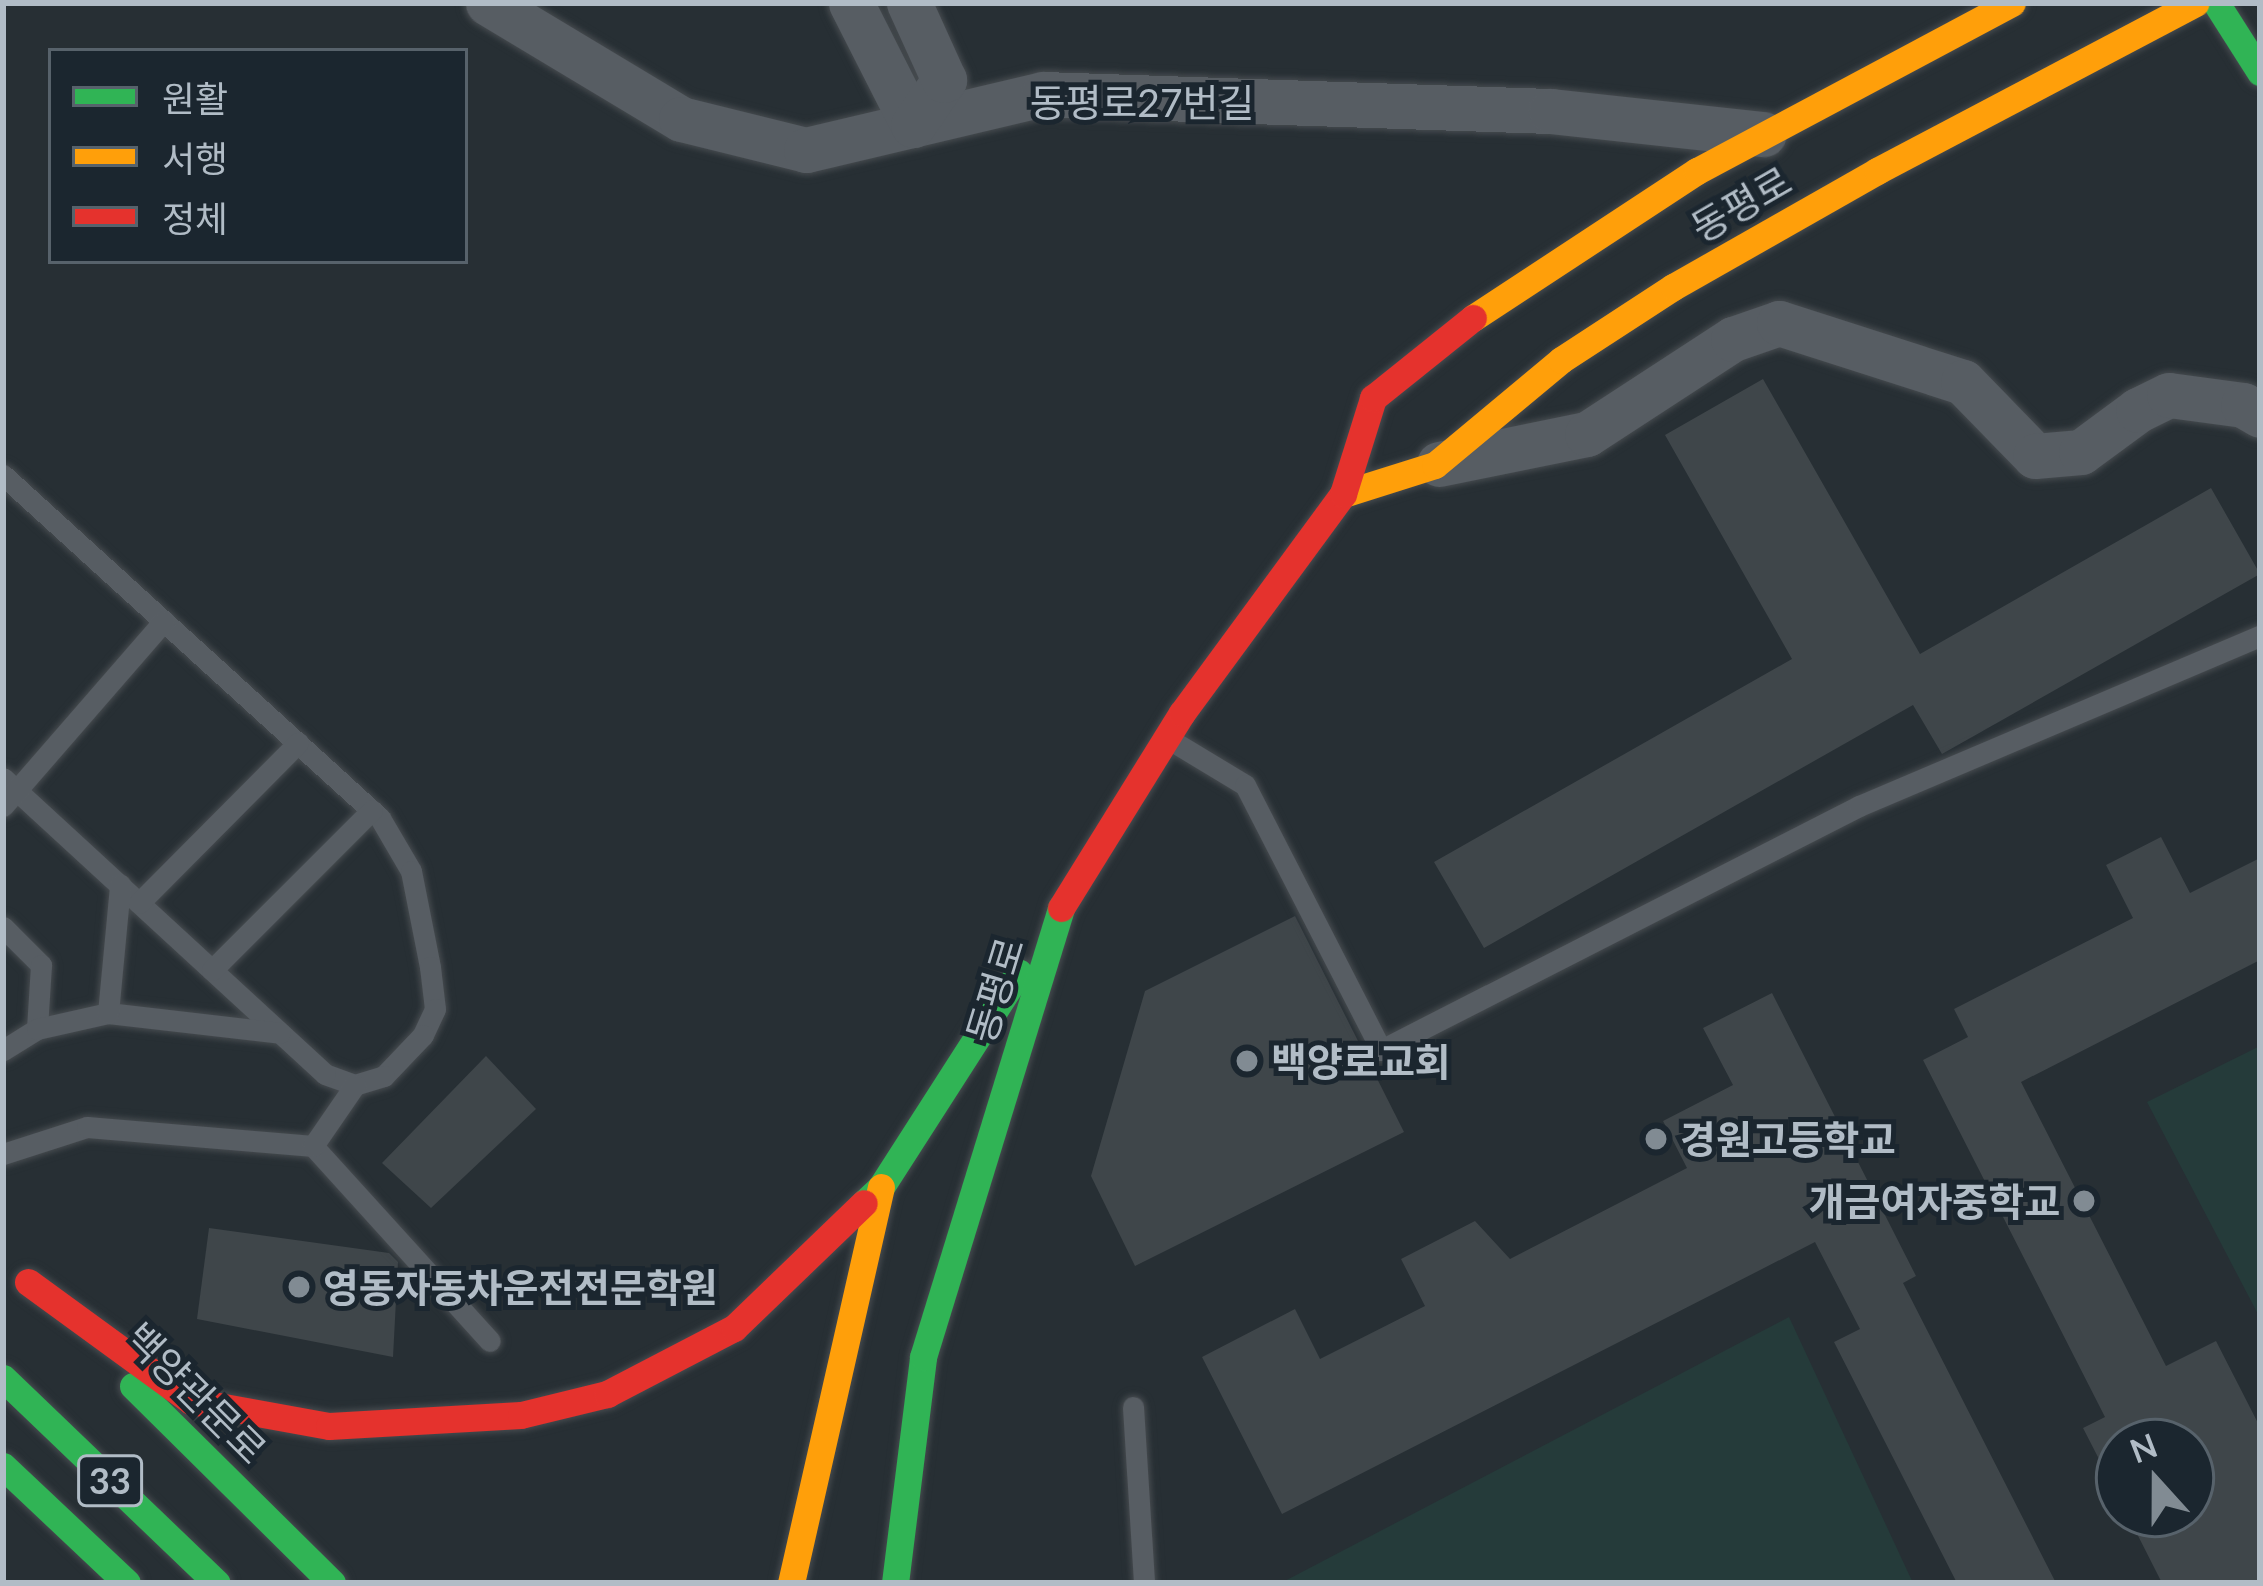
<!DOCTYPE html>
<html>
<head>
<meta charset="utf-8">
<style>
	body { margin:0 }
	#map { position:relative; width:2263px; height:1586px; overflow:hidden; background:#272f34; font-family:Lato,"Noto Sans KR",sans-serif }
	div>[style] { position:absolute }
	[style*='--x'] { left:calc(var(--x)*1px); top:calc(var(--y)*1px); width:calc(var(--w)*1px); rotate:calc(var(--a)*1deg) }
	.green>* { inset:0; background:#253b3a }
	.building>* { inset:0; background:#3f464a }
	.roads { filter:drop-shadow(0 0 3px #464b4f) drop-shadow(0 0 3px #464b4f) }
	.lane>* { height:21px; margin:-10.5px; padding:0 10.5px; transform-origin:10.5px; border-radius:10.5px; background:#575d63 }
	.street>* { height:45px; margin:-22.5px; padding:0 22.5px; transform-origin:22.5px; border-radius:22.5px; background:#575d63 }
	.fast>* { height:27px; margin:-13.5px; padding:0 13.5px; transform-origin:13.5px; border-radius:13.5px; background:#30b455 }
	.slow>* { height:27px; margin:-13.5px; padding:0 13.5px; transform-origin:13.5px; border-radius:13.5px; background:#ff9f0a }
	.jam>* { height:27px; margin:-13.5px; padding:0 13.5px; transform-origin:13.5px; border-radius:13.5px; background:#e5322d }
	.dots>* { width:33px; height:33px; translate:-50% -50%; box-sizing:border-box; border:6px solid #1b262f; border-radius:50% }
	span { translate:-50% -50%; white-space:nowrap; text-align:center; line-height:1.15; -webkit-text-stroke:10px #1b262f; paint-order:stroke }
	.shield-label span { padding:3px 9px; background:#1b262f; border:3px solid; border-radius:9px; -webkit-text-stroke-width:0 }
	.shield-label { font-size:36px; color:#b1bcc6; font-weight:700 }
	.street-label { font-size:39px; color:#b1bcc6 }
	.poi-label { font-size:39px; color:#b1bcc6; font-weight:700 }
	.left { translate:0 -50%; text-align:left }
	.right { translate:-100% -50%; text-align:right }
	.frame { position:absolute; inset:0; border:6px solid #b1bcc6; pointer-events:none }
	.legend { position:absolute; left:48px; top:48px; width:420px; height:216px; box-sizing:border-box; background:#1b262f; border:3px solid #57626b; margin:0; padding:15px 21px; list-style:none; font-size:36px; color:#b1bcc6 }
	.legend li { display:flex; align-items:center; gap:24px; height:60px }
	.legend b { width:60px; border:3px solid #57626b }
	.north { position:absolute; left:2095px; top:1418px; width:120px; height:120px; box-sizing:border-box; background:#1b262f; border:3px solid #57626b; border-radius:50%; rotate:339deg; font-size:33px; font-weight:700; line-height:48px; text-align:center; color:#b1bcc6 }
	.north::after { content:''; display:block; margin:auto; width:42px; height:54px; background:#818b93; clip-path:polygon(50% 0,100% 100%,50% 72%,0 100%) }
</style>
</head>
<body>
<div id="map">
	<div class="green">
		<i style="clip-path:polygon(2260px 1046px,2260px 1318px,2147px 1102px)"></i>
		<i style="clip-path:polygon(1789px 1317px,1913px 1583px,1281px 1583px)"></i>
	</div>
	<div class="building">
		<i style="clip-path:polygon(1763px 379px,1920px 654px,2211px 488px,2260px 574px,1942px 754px,1913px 705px,1484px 948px,1434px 862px,1792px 659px,1665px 435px)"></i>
		<i style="clip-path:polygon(2161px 837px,2190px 893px,2260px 858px,2260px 960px,2021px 1082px,2166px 1366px,2216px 1341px,2260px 1427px,2260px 1583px,2162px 1583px,2127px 1514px,2191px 1514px,2191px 1442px,2119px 1442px,2119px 1498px,2083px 1428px,2105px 1417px,1923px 1060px,1968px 1037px,1954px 1009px,2133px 918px,2106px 865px)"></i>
		<i style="clip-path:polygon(1295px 916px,1404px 1132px,1135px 1266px,1091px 1176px,1145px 991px)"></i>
		<i style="clip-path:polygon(1772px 993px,1916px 1276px,1903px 1283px,2056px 1583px,1957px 1583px,1834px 1342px,1860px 1329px,1815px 1242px,1282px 1514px,1202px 1357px,1295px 1309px,1320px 1359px,1425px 1306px,1401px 1259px,1475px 1221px,1510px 1259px,1687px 1168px,1663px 1121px,1733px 1085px,1703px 1028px)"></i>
		<i style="clip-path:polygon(486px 1056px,536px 1109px,431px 1208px,382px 1163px)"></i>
		<i style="clip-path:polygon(209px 1228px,389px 1253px,398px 1262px,393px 1357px,197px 1319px)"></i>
	</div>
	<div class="roads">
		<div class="lane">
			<i style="--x:3;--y:475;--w:510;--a:42.3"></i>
			<i style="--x:380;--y:818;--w:61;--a:59.7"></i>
			<i style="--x:411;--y:871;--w:98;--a:78.8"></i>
			<i style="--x:430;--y:967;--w:42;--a:83.2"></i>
			<i style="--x:435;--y:1009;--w:29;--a:115"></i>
			<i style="--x:423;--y:1035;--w:57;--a:133.6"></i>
			<i style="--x:384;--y:1076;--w:30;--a:163"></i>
			<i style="--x:355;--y:1085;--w:32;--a:-160"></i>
			<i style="--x:325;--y:1074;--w:437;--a:-137.4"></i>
			<i style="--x:1172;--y:741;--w:85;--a:31.1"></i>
			<i style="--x:1245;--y:785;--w:298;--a:62.8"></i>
			<i style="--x:1381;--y:1050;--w:537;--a:-27.04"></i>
			<i style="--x:1859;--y:806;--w:436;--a:-23"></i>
			<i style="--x:3;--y:806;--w:245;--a:-49"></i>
			<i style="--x:139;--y:903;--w:226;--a:-45.2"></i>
			<i style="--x:3;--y:927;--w:54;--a:45"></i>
			<i style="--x:41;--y:965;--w:64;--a:93.6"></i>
			<i style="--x:37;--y:1029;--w:40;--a:148"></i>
			<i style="--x:212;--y:970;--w:226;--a:-45"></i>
			<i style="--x:108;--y:1013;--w:173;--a:6.6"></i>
			<i style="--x:37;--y:1029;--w:73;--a:-12.7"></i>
			<i style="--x:108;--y:1013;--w:129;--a:-84.6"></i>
			<i style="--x:313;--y:1146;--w:263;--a:47.8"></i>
			<i style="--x:3;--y:1154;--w:88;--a:-17.8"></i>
			<i style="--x:87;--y:1127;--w:227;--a:4.8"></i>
			<i style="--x:313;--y:1146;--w:74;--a:-55.5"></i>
			<i style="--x:1133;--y:1407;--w:176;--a:86.4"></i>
		</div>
		<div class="street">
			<i style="--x:488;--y:3;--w:225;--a:31"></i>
			<i style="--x:681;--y:119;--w:129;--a:13.9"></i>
			<i style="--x:806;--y:150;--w:244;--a:-13.3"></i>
			<i style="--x:1043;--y:94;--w:508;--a:1.92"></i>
			<i style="--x:1551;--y:111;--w:214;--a:6.2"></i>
			<i style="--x:851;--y:3;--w:137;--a:63.1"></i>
			<i style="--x:913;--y:125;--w:55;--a:-55.4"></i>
			<i style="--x:944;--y:80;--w:85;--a:-114.4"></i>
			<i style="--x:1439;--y:464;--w:151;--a:-11.5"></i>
			<i style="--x:1587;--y:434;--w:174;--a:-33.1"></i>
			<i style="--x:1733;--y:339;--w:49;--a:-19.2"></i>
			<i style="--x:1779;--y:323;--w:193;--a:17.8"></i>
			<i style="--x:1963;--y:382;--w:103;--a:45.8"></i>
			<i style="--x:2035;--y:456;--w:46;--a:-5"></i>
			<i style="--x:2081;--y:452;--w:71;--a:-36.4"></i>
			<i style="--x:2138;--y:410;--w:34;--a:-26"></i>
			<i style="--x:2169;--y:395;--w:75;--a:7.7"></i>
			<i style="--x:2243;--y:405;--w:20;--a:30"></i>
		</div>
		<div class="fast">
			<i style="--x:2216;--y:3;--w:82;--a:57.5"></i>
			<i style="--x:864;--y:1203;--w:23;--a:-43"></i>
			<i style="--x:881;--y:1187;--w:255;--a:-57.3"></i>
			<i style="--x:3;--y:1378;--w:296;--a:43.8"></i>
			<i style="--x:133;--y:1386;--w:280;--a:44.7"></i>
			<i style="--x:3;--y:1466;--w:170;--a:43.3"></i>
			<i style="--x:895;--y:1583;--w:228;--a:-82.9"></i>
			<i style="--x:923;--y:1357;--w:470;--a:-72.9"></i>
		</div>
		<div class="slow">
			<i style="--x:1473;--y:318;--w:268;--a:-33.3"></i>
			<i style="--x:1697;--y:171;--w:357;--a:-28.1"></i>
			<i style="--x:1343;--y:494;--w:96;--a:-17.5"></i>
			<i style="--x:1435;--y:465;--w:164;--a:-39.8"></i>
			<i style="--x:1561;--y:360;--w:134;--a:-33.1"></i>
			<i style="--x:1673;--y:287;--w:235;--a:-29.6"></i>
			<i style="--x:1877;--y:171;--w:360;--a:-27.8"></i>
			<i style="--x:791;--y:1583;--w:406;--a:-77.2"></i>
		</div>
		<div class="jam">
			<i style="--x:1061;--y:908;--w:229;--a:-58.2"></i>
			<i style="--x:1182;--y:713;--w:272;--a:-53.7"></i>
			<i style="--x:1343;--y:494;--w:101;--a:-72.6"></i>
			<i style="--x:1373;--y:398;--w:128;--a:-38.7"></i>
			<i style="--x:28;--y:1282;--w:202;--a:36.1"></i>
			<i style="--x:191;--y:1401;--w:140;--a:10.3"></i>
			<i style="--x:329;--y:1426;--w:192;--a:-3.3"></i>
			<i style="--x:521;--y:1415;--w:89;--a:-13.7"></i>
			<i style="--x:607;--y:1394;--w:143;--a:-27.5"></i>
			<i style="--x:734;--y:1328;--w:180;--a:-43.9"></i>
		</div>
	</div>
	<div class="dots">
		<i style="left:1247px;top:1061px;background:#818b93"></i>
		<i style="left:1656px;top:1139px;background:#818b93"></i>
		<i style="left:2084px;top:1201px;background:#818b93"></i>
		<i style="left:299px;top:1287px;background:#818b93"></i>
	</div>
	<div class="shield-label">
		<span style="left:110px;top:1481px">33</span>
	</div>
	<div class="street-label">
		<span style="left:1142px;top:102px">동평로27번길</span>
		<span style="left:1741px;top:204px;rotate:-30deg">동평로</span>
		<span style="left:995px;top:990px;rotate:-73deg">동평로</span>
		<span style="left:196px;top:1393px;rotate:45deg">백양관문로</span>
	</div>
	<div class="poi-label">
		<span class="left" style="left:1271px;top:1061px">백양로교회</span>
		<span class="left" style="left:1680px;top:1139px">경원고등학교</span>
		<span class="right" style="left:2060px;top:1201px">개금여자중학교</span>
		<span class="left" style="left:323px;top:1287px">영동자동차운전전문학원</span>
	</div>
	<div class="frame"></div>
	<ul class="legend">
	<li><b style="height:15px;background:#30b455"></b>원활</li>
	<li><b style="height:15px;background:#ff9f0a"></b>서행</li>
	<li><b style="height:15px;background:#e5322d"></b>정체</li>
	</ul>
	<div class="north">N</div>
</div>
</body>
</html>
